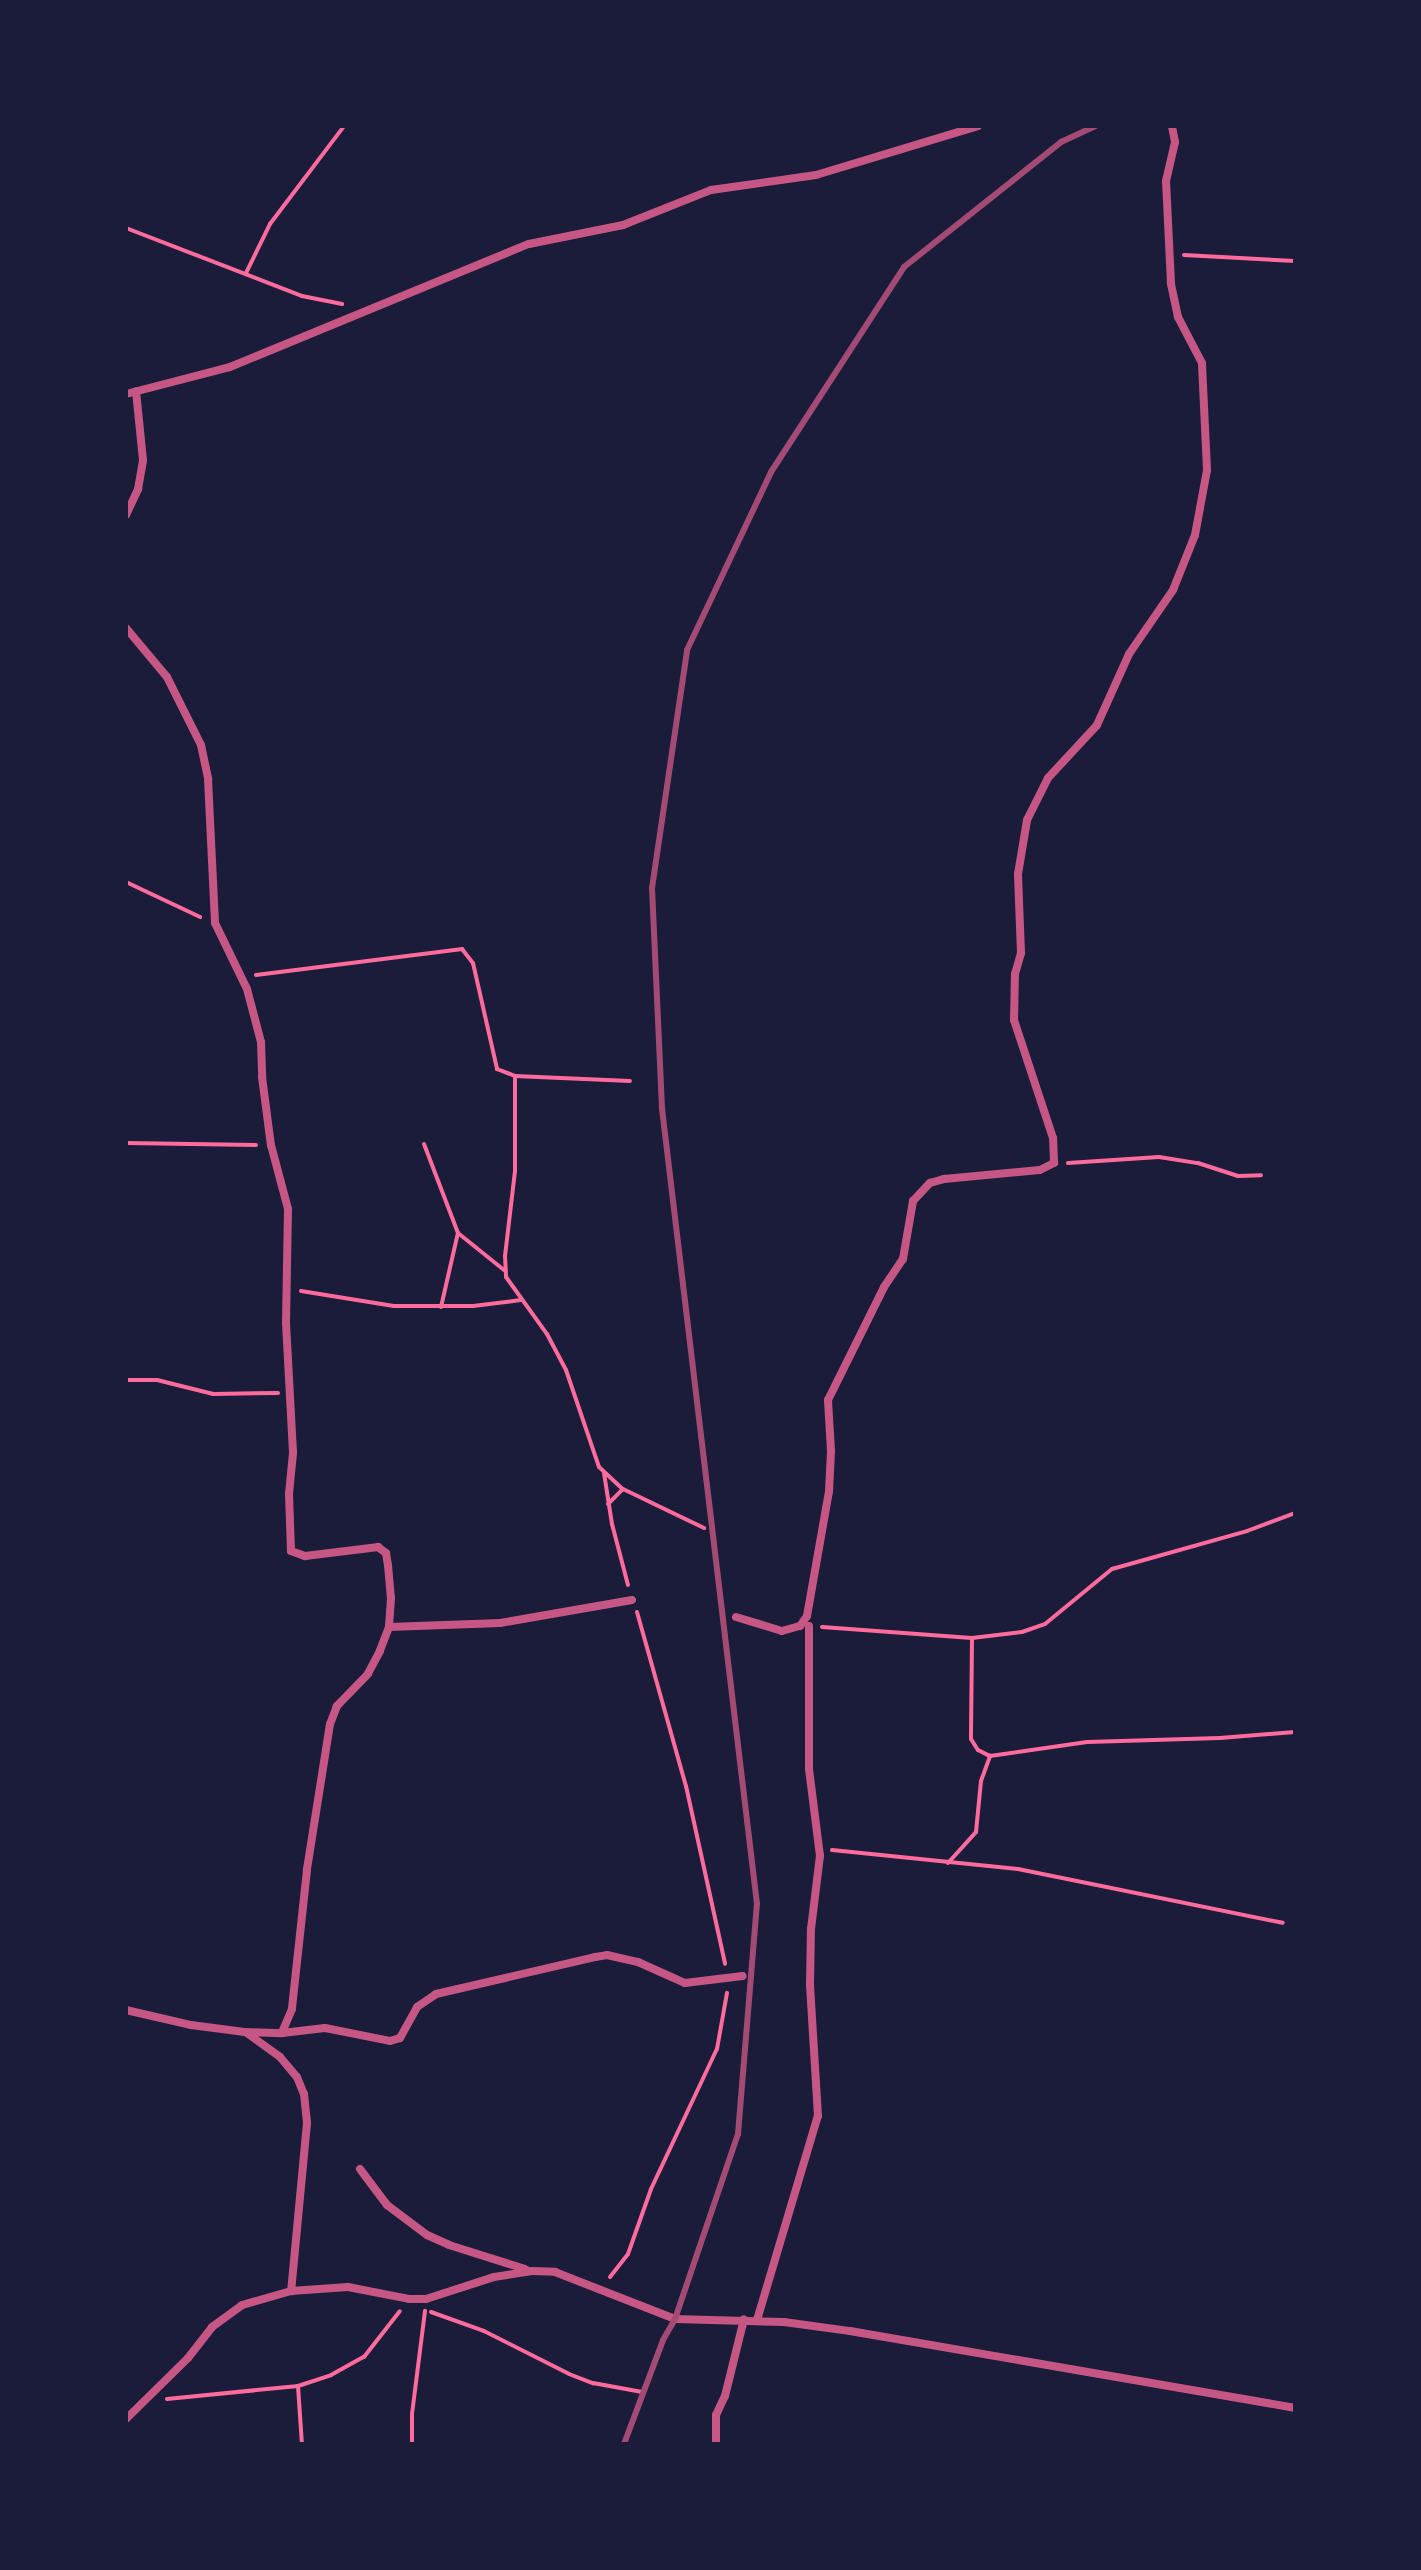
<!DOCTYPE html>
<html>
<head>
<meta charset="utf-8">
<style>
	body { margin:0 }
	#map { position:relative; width:1421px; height:2570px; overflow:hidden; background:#1b1b3a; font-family:Manrope,sans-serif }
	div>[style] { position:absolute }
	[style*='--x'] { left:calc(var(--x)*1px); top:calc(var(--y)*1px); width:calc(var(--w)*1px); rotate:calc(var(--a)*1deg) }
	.path>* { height:4px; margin:-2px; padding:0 2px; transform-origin:2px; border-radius:2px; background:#ff6b9d }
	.minor>* { height:8px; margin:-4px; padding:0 4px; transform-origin:4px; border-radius:4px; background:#c65784 }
	.rail>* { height:6px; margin:-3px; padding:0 3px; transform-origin:3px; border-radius:3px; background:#a44b75 }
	span { translate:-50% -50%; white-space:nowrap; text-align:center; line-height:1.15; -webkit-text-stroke:6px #1b1b3a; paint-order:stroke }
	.frame { position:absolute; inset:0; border:128px solid #1b1b3a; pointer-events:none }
</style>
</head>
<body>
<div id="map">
	<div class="path">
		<i style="--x:126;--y:228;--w:189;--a:21.1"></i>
		<i style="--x:302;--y:296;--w:41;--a:11.3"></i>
		<i style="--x:1184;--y:255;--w:111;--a:3.1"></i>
		<i style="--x:246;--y:273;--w:55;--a:-63.9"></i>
		<i style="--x:270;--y:224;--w:123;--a:-52.9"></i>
		<i style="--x:126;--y:882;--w:82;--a:25.3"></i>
		<i style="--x:256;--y:975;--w:208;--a:-7.2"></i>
		<i style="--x:462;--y:949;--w:18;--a:52"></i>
		<i style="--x:473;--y:963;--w:109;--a:77.2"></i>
		<i style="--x:497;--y:1069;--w:19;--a:21"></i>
		<i style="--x:515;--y:1076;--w:115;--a:2.5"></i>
		<i style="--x:515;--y:1076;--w:95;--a:90"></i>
		<i style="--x:515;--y:1171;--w:86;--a:96.7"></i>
		<i style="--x:505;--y:1256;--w:21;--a:87"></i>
		<i style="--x:506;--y:1277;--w:70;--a:54.3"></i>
		<i style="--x:547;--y:1334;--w:41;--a:62.2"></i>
		<i style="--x:566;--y:1370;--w:102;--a:71.2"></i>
		<i style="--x:599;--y:1467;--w:33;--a:43"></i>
		<i style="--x:623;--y:1489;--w:90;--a:25.7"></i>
		<i style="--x:126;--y:1143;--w:130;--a:0.9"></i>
		<i style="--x:424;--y:1144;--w:95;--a:69.1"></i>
		<i style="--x:458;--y:1233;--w:59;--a:38.8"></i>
		<i style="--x:1068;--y:1163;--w:91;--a:-3.8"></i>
		<i style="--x:1159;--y:1157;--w:39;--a:9"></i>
		<i style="--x:1198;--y:1163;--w:42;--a:18"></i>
		<i style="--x:1238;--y:1176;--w:23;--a:-2"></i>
		<i style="--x:301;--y:1291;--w:94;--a:9.2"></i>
		<i style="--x:394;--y:1306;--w:79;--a:0"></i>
		<i style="--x:473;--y:1306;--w:48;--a:-7.1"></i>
		<i style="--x:441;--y:1307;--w:76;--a:-77.1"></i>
		<i style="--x:126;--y:1380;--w:31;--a:0"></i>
		<i style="--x:157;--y:1380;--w:58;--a:14"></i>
		<i style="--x:213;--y:1394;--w:65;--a:-0.9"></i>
		<i style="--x:604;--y:1473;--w:52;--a:81.1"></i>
		<i style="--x:612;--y:1524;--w:63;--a:75.3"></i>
		<i style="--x:608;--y:1504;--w:21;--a:-45"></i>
		<i style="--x:637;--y:1612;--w:181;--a:74.3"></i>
		<i style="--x:686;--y:1786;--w:182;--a:77.6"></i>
		<i style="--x:822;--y:1627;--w:150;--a:4.2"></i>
		<i style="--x:972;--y:1638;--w:50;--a:-6.8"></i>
		<i style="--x:1022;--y:1632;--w:24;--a:-19"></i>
		<i style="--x:1045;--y:1624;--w:87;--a:-39.4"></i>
		<i style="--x:1112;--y:1569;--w:140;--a:-15.7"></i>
		<i style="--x:1247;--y:1531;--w:51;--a:-20.6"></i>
		<i style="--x:972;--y:1639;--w:100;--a:90.6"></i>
		<i style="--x:971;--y:1739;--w:13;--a:58"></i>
		<i style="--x:978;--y:1750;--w:13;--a:27"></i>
		<i style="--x:990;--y:1756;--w:98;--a:-8.2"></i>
		<i style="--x:1087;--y:1742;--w:133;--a:-1.7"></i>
		<i style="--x:1220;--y:1738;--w:75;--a:-4.6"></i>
		<i style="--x:832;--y:1850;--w:187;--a:5.8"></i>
		<i style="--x:1018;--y:1869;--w:270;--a:11.5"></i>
		<i style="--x:948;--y:1863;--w:42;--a:-47.9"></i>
		<i style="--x:976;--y:1832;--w:51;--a:-84.4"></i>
		<i style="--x:981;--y:1781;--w:27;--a:-70"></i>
		<i style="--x:610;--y:2277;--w:29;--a:-52"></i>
		<i style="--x:628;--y:2254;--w:69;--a:-70.5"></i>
		<i style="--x:651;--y:2189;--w:155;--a:-64.8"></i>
		<i style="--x:717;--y:2049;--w:57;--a:-79.9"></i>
		<i style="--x:431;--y:2312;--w:56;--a:19.7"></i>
		<i style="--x:484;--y:2331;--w:95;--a:26.8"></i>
		<i style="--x:569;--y:2374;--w:26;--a:21"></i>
		<i style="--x:593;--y:2383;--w:50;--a:10.4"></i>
		<i style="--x:298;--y:2386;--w:58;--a:86.1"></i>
		<i style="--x:167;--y:2399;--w:132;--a:-5.7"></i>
		<i style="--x:298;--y:2386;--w:35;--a:-18"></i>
		<i style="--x:331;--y:2375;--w:38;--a:-29"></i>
		<i style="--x:364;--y:2357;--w:58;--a:-52"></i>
		<i style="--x:412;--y:2444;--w:30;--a:-90"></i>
		<i style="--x:412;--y:2414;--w:104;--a:-82.8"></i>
	</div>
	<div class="minor">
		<i style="--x:126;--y:394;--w:107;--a:-14.6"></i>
		<i style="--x:230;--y:367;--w:323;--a:-22.4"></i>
		<i style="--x:529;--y:244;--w:96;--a:-11.4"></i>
		<i style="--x:623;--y:225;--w:95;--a:-21.7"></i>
		<i style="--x:711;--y:190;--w:106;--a:-8.1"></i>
		<i style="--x:816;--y:175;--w:169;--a:-16.8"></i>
		<i style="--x:126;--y:515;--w:29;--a:-65"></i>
		<i style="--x:138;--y:489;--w:29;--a:-80"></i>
		<i style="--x:143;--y:460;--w:69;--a:-95.8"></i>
		<i style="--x:126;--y:628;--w:64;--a:50.1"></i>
		<i style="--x:167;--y:677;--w:76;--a:63.4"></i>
		<i style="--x:201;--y:745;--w:35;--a:78"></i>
		<i style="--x:208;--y:779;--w:144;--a:87.2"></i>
		<i style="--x:215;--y:923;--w:73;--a:64.1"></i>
		<i style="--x:247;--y:989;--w:55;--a:75.2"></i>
		<i style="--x:261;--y:1042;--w:35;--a:88"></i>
		<i style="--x:262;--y:1077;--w:69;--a:82.5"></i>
		<i style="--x:271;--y:1145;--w:66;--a:75.1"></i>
		<i style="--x:288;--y:1209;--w:114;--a:91"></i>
		<i style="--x:286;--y:1323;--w:130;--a:86.9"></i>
		<i style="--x:293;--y:1453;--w:41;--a:95.6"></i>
		<i style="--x:289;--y:1494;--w:57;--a:88"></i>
		<i style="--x:291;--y:1551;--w:15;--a:20"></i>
		<i style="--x:305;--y:1556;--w:74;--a:-7"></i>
		<i style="--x:378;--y:1547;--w:10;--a:37"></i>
		<i style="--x:386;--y:1553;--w:12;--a:81"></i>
		<i style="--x:388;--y:1565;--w:33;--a:85"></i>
		<i style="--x:391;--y:1598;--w:29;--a:94"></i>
		<i style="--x:389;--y:1627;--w:26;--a:111"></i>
		<i style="--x:380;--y:1651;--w:26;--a:118"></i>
		<i style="--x:368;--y:1674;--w:45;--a:134.1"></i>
		<i style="--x:337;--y:1706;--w:19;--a:111"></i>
		<i style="--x:330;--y:1724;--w:148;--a:99"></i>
		<i style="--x:307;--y:1870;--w:140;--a:96.2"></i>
		<i style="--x:292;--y:2009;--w:26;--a:113"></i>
		<i style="--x:736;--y:1617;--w:48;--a:16.9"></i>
		<i style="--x:782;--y:1631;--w:19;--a:-16"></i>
		<i style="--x:800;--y:1626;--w:12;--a:-55"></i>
		<i style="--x:807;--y:1616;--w:127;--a:-80"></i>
		<i style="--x:829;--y:1491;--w:40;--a:-87.1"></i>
		<i style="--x:831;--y:1451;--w:51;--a:-93.4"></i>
		<i style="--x:828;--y:1400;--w:126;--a:-63.6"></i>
		<i style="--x:884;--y:1287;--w:34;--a:-56"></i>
		<i style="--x:903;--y:1259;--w:59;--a:-80.2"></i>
		<i style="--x:913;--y:1201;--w:25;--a:-47"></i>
		<i style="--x:930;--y:1183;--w:15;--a:-16"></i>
		<i style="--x:944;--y:1179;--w:96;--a:-5.4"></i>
		<i style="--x:1040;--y:1170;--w:16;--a:-27"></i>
		<i style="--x:1054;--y:1163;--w:25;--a:-92"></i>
		<i style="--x:1053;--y:1138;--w:124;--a:-108.3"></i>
		<i style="--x:1014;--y:1020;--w:46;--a:-88.8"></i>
		<i style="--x:1015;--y:974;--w:22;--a:-74"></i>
		<i style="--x:1021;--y:953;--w:79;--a:-92.2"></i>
		<i style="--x:1018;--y:874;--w:55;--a:-80.5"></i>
		<i style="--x:1027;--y:820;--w:47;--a:-63.4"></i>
		<i style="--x:1048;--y:778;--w:72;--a:-47.2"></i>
		<i style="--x:1097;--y:725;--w:78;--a:-65.7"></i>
		<i style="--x:1129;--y:654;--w:78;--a:-55.5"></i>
		<i style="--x:1173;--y:590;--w:59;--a:-68.2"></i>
		<i style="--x:1195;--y:535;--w:66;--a:-79.5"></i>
		<i style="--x:1207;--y:470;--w:107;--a:-92.7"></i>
		<i style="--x:1202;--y:363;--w:52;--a:-117.6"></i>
		<i style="--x:1178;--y:317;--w:35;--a:-102"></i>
		<i style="--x:1171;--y:283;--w:102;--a:-92.8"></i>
		<i style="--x:1166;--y:181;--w:40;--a:-77"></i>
		<i style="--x:1175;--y:142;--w:16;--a:-101"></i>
		<i style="--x:389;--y:1627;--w:111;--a:-2.1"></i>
		<i style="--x:500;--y:1623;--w:134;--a:-9.9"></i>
		<i style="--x:126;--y:2010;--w:67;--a:13"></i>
		<i style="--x:191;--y:2025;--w:54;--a:7.4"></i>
		<i style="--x:245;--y:2032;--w:37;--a:2"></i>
		<i style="--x:282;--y:2033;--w:43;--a:-6.6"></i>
		<i style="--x:325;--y:2028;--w:66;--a:11.3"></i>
		<i style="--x:390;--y:2041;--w:10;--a:-17"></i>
		<i style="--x:400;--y:2038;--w:35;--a:-61"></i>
		<i style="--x:417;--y:2007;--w:23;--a:-34"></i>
		<i style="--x:436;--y:1994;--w:163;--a:-13.1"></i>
		<i style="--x:595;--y:1957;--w:12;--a:-9"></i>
		<i style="--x:607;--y:1955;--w:32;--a:13"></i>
		<i style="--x:638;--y:1962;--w:51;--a:24.1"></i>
		<i style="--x:685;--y:1983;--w:58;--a:-6.9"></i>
		<i style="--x:247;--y:2033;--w:41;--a:36"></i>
		<i style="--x:280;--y:2057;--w:26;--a:50"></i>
		<i style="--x:297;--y:2077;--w:18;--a:68"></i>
		<i style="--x:304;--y:2094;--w:29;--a:84"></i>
		<i style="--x:307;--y:2123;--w:169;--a:95.4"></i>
		<i style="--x:360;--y:2169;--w:45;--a:53.1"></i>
		<i style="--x:387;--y:2205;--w:50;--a:36.9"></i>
		<i style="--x:427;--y:2235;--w:24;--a:24"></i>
		<i style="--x:449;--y:2245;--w:80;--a:17.5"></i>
		<i style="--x:757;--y:2320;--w:213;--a:-73.4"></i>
		<i style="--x:818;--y:2116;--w:132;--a:-93.5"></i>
		<i style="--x:810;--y:1984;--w:55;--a:-89"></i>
		<i style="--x:811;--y:1929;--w:74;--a:-83"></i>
		<i style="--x:820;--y:1856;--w:88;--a:-97.2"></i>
		<i style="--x:809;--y:1769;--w:143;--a:-90"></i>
		<i style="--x:126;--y:2419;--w:87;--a:-44.5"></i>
		<i style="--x:188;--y:2358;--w:39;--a:-52"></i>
		<i style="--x:212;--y:2327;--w:37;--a:-36"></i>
		<i style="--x:242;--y:2305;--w:51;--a:-15.9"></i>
		<i style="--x:291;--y:2291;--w:57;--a:-4"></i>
		<i style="--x:348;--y:2287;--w:62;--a:11.1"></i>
		<i style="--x:409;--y:2299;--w:17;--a:0"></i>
		<i style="--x:426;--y:2299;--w:71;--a:-17.9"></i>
		<i style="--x:494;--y:2277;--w:37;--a:-9"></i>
		<i style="--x:531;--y:2271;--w:24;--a:2"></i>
		<i style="--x:555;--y:2272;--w:129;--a:21.4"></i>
		<i style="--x:675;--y:2319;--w:109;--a:1.6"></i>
		<i style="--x:784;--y:2322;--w:67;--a:7.8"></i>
		<i style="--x:850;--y:2331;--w:452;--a:9.8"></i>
		<i style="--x:716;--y:2444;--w:29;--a:-90"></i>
		<i style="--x:716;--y:2415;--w:21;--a:-65"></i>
		<i style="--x:725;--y:2396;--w:79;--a:-76.1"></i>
	</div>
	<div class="rail">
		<i style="--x:624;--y:2444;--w:111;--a:-69.4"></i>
		<i style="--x:663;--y:2340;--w:24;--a:-60"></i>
		<i style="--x:675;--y:2319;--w:195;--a:-71.2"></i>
		<i style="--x:738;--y:2134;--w:231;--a:-85.3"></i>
		<i style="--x:757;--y:1904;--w:802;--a:-96.81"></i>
		<i style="--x:662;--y:1108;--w:220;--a:-92.6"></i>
		<i style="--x:652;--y:888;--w:241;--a:-81.6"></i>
		<i style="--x:687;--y:650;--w:197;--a:-64.7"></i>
		<i style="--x:771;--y:472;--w:244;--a:-57"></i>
		<i style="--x:904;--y:267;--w:201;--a:-38.5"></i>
		<i style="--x:1061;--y:142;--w:38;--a:-25"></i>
	</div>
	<div class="frame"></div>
</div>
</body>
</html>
